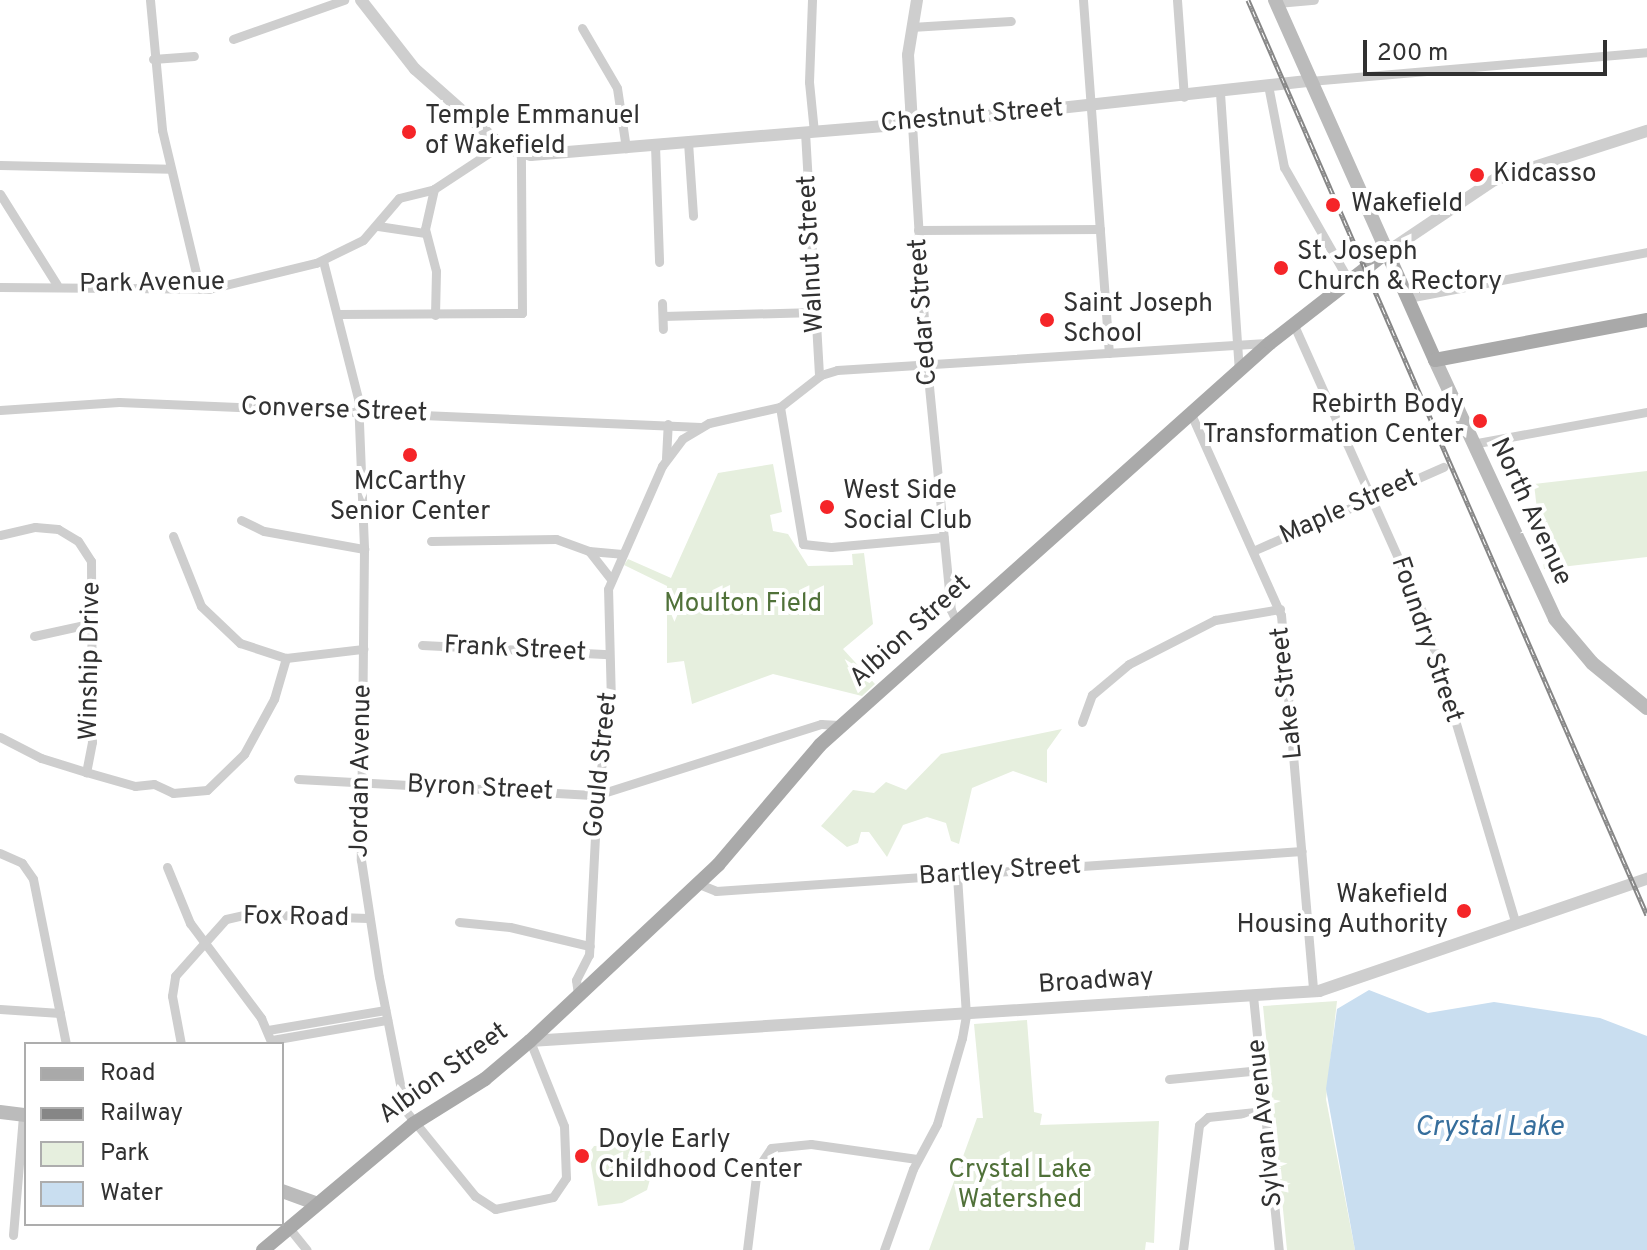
<!DOCTYPE html>
<html>
<head>
<meta charset="utf-8">
<style>
	body { margin:0 }
	#map { position:relative; width:1647px; height:1250px; overflow:hidden; background:#fff; font-family:Overpass,sans-serif }
	div>[style] { position:absolute }
	[style*='--x'] { left:calc(var(--x)*1px); top:calc(var(--y)*1px); width:calc(var(--w)*1px); rotate:calc(var(--a)*1deg) }
	.green>* { inset:0; background:#e6efde }
	.water>* { inset:0; background:#c9def0 }
	.minor>* { height:9px; margin:-4.5px; padding:0 4.5px; transform-origin:4.5px; border-radius:4.5px; background:#cecece }
	.tertiary>* { height:12px; margin:-6px; padding:0 6px; transform-origin:6px; border-radius:6px; background:#cecece }
	.secondary>* { height:14px; margin:-7px; padding:0 7px; transform-origin:7px; border-radius:7px; background:#bbb }
	.primary>* { height:14px; margin:-7px; padding:0 7px; transform-origin:7px; border-radius:7px; background:#a9a9a9 }
	.rail>* { height:5px; margin-top:-2.5px; transform-origin:0; background:repeating-linear-gradient(90deg,#fff 0 6px,#868686 0 12px); box-sizing:border-box; border-block:2px solid #868686 }
	.dots>* { width:22px; height:22px; translate:-50% -50%; box-sizing:border-box; border:4px solid #fff; border-radius:50% }
	span { translate:-50% -50%; white-space:nowrap; text-align:center; line-height:1.15; -webkit-text-stroke:8px #fff; paint-order:stroke }
	.poi-label { font-size:26px; color:#313131 }
	.left { translate:0 -50%; text-align:left }
	.right { translate:-100% -50%; text-align:right }
	.street-label { font-size:26px; color:#313131 }
	.park-label { font-size:26px; color:#507139 }
	.water-label { font-size:28px; color:#366e9c; font-style:italic }
	.legend { position:absolute; left:24px; top:1042px; width:260px; height:184px; box-sizing:border-box; background:#fff; border:2px solid #adadad; margin:0; padding:10px 14px; list-style:none; font-size:24px; color:#313131 }
	.legend li { display:flex; align-items:center; gap:16px; height:40px }
	.legend b { width:40px; border:2px solid #adadad }
	.scale { position:absolute; left:1363px; top:40px; width:244px; height:36px; box-sizing:border-box; border:4px solid #313131; border-top:0; padding-left:10px; font-size:24px; line-height:28px; white-space:nowrap; color:#313131; -webkit-text-stroke:6px #fff; paint-order:stroke }
</style>
</head>
<body>
<div id="map">
	<div class="green">
		<i style="clip-path:polygon(773px 464px,782px 512px,770px 515px,773px 531px,788px 534px,808px 566px,853px 565px,852px 554px,864px 553px,873px 624px,843px 649px,875px 684px,862px 696px,773px 674px,692px 704px,684px 661px,667px 663px,667px 586px,624px 565px,628px 559px,671px 578px,718px 473px)"></i>
		<i style="clip-path:polygon(1647px 471px,1647px 557px,1544px 569px,1534px 484px)"></i>
		<i style="clip-path:polygon(1062px 729px,1047px 750px,1047px 783px,1013px 771px,972px 788px,959px 844px,951px 841px,946px 823px,927px 817px,903px 825px,887px 857px,869px 832px,861px 832px,858px 843px,847px 847px,821px 826px,853px 790px,874px 793px,886px 782px,906px 790px,941px 754px)"></i>
		<i style="clip-path:polygon(1337px 1001px,1326px 1099px,1355px 1250px,1287px 1250px,1263px 1006px)"></i>
		<i style="clip-path:polygon(1027px 1020px,1034px 1112px,1042px 1114px,1040px 1125px,1159px 1121px,1154px 1243px,1146px 1242px,1145px 1250px,929px 1250px,977px 1118px,983px 1118px,974px 1024px)"></i>
		<i style="clip-path:polygon(648px 1143px,654px 1165px,647px 1190px,622px 1203px,598px 1206px,589px 1153px,594px 1146px)"></i>
	</div>
	<div class="water">
		<i style="clip-path:polygon(1369px 990px,1428px 1013px,1494px 1002px,1600px 1018px,1647px 1036px,1647px 1250px,1355px 1250px,1326px 1089px,1337px 1009px)"></i>
	</div>
	<div class="minor">
		<i style="--x:150;--y:0;--w:131;--a:84.7"></i>
		<i style="--x:162;--y:130;--w:163;--a:76.6"></i>
		<i style="--x:812;--y:0;--w:82;--a:92.1"></i>
		<i style="--x:809;--y:82;--w:50;--a:84.3"></i>
		<i style="--x:1083;--y:0;--w:354;--a:85.8"></i>
		<i style="--x:1177;--y:0;--w:97;--a:85.9"></i>
		<i style="--x:1277;--y:3;--w:37;--a:-5"></i>
		<i style="--x:911;--y:27;--w:100;--a:-3.4"></i>
		<i style="--x:582;--y:28;--w:69;--a:59.7"></i>
		<i style="--x:617;--y:88;--w:61;--a:81.5"></i>
		<i style="--x:233;--y:39;--w:118;--a:-19.4"></i>
		<i style="--x:153;--y:59;--w:41;--a:-4.2"></i>
		<i style="--x:1310;--y:81;--w:338;--a:-4.9"></i>
		<i style="--x:1268;--y:85;--w:84;--a:79"></i>
		<i style="--x:1284;--y:167;--w:131;--a:60.3"></i>
		<i style="--x:1220;--y:93;--w:278;--a:86.1"></i>
		<i style="--x:912;--y:124;--w:242;--a:86.5"></i>
		<i style="--x:927;--y:366;--w:245;--a:84.4"></i>
		<i style="--x:951;--y:610;--w:14;--a:65"></i>
		<i style="--x:805;--y:132;--w:245;--a:86.7"></i>
		<i style="--x:688;--y:142;--w:74;--a:86.1"></i>
		<i style="--x:655;--y:145;--w:117;--a:88"></i>
		<i style="--x:0;--y:165;--w:170;--a:1.3"></i>
		<i style="--x:434;--y:189;--w:41;--a:102.7"></i>
		<i style="--x:425;--y:229;--w:43;--a:75.3"></i>
		<i style="--x:436;--y:271;--w:44;--a:91.3"></i>
		<i style="--x:0;--y:194;--w:107;--a:57.9"></i>
		<i style="--x:378;--y:226;--w:48;--a:8.5"></i>
		<i style="--x:918;--y:230;--w:182;--a:-0.3"></i>
		<i style="--x:323;--y:261;--w:141;--a:75.7"></i>
		<i style="--x:358;--y:398;--w:151;--a:87.7"></i>
		<i style="--x:364;--y:549;--w:311;--a:90.6"></i>
		<i style="--x:361;--y:860;--w:118;--a:81.3"></i>
		<i style="--x:379;--y:977;--w:136;--a:78.9"></i>
		<i style="--x:405;--y:1110;--w:111;--a:50.9"></i>
		<i style="--x:475;--y:1196;--w:24;--a:33"></i>
		<i style="--x:495;--y:1209;--w:59;--a:-11.7"></i>
		<i style="--x:553;--y:1197;--w:23;--a:-56"></i>
		<i style="--x:566;--y:1178;--w:52;--a:-92.2"></i>
		<i style="--x:564;--y:1126;--w:92;--a:-111.8"></i>
		<i style="--x:0;--y:287;--w:209;--a:0.5"></i>
		<i style="--x:209;--y:289;--w:110;--a:-13.7"></i>
		<i style="--x:316;--y:263;--w:52;--a:-26.1"></i>
		<i style="--x:363;--y:240;--w:55;--a:-49.4"></i>
		<i style="--x:399;--y:198;--w:36;--a:-14"></i>
		<i style="--x:434;--y:189;--w:80;--a:-33.3"></i>
		<i style="--x:1408;--y:298;--w:243;--a:-10.9"></i>
		<i style="--x:662;--y:303;--w:26;--a:88"></i>
		<i style="--x:337;--y:314;--w:185;--a:-0.3"></i>
		<i style="--x:522;--y:313;--w:159;--a:-90.4"></i>
		<i style="--x:663;--y:316;--w:153;--a:-1.5"></i>
		<i style="--x:1293;--y:323;--w:321;--a:65.9"></i>
		<i style="--x:1424;--y:616;--w:319;--a:73.4"></i>
		<i style="--x:780;--y:407;--w:139;--a:80.5"></i>
		<i style="--x:803;--y:544;--w:28;--a:6"></i>
		<i style="--x:831;--y:547;--w:113;--a:-5.1"></i>
		<i style="--x:0;--y:410;--w:119;--a:-3.8"></i>
		<i style="--x:119;--y:402;--w:582;--a:2.46"></i>
		<i style="--x:1191;--y:414;--w:220;--a:65.9"></i>
		<i style="--x:1281;--y:615;--w:377;--a:85.1"></i>
		<i style="--x:1472;--y:444;--w:178;--a:-10.4"></i>
		<i style="--x:666;--y:458;--w:34;--a:-87"></i>
		<i style="--x:241;--y:520;--w:25;--a:26"></i>
		<i style="--x:264;--y:531;--w:102;--a:10.2"></i>
		<i style="--x:0;--y:535;--w:36;--a:-13"></i>
		<i style="--x:35;--y:527;--w:23;--a:5"></i>
		<i style="--x:58;--y:529;--w:23;--a:31"></i>
		<i style="--x:78;--y:541;--w:24;--a:57"></i>
		<i style="--x:91;--y:561;--w:181;--a:89.7"></i>
		<i style="--x:92;--y:742;--w:31;--a:101"></i>
		<i style="--x:86;--y:772;--w:51;--a:15.9"></i>
		<i style="--x:135;--y:786;--w:19;--a:-6"></i>
		<i style="--x:154;--y:784;--w:21;--a:25"></i>
		<i style="--x:173;--y:793;--w:34;--a:-5"></i>
		<i style="--x:207;--y:790;--w:52;--a:-44.2"></i>
		<i style="--x:244;--y:754;--w:63;--a:-61.4"></i>
		<i style="--x:274;--y:699;--w:43;--a:-73.7"></i>
		<i style="--x:173;--y:536;--w:75;--a:68.2"></i>
		<i style="--x:201;--y:606;--w:54;--a:43.5"></i>
		<i style="--x:240;--y:643;--w:48;--a:18.1"></i>
		<i style="--x:286;--y:658;--w:78;--a:-6.7"></i>
		<i style="--x:431;--y:541;--w:125;--a:-0.9"></i>
		<i style="--x:556;--y:539;--w:35;--a:20"></i>
		<i style="--x:589;--y:551;--w:33;--a:5"></i>
		<i style="--x:1255;--y:550;--w:206;--a:-23.8"></i>
		<i style="--x:589;--y:551;--w:34;--a:52"></i>
		<i style="--x:34;--y:636;--w:60;--a:-12.4"></i>
		<i style="--x:422;--y:645;--w:187;--a:2.8"></i>
		<i style="--x:1082;--y:722;--w:29;--a:-70"></i>
		<i style="--x:1092;--y:695;--w:48;--a:-40"></i>
		<i style="--x:1129;--y:664;--w:97;--a:-27.1"></i>
		<i style="--x:1215;--y:620;--w:66;--a:-9.6"></i>
		<i style="--x:0;--y:737;--w:46;--a:27.1"></i>
		<i style="--x:41;--y:758;--w:47;--a:17.3"></i>
		<i style="--x:298;--y:779;--w:299;--a:3.1"></i>
		<i style="--x:597;--y:795;--w:235;--a:-17.6"></i>
		<i style="--x:821;--y:724;--w:22;--a:3"></i>
		<i style="--x:0;--y:853;--w:24;--a:24"></i>
		<i style="--x:22;--y:863;--w:19;--a:55"></i>
		<i style="--x:33;--y:879;--w:168;--a:78.7"></i>
		<i style="--x:167;--y:867;--w:61;--a:67.7"></i>
		<i style="--x:190;--y:923;--w:119;--a:53.2"></i>
		<i style="--x:261;--y:1018;--w:28;--a:67"></i>
		<i style="--x:699;--y:884;--w:18;--a:22"></i>
		<i style="--x:716;--y:891;--w:587;--a:-3.9"></i>
		<i style="--x:459;--y:922;--w:51;--a:5.6"></i>
		<i style="--x:510;--y:927;--w:82;--a:13.4"></i>
		<i style="--x:578;--y:994;--w:14;--a:-98"></i>
		<i style="--x:576;--y:980;--w:28;--a:-63"></i>
		<i style="--x:589;--y:955;--w:160;--a:-87.1"></i>
		<i style="--x:597;--y:795;--w:94;--a:-81.4"></i>
		<i style="--x:611;--y:702;--w:113;--a:-91.5"></i>
		<i style="--x:608;--y:589;--w:134;--a:-66.3"></i>
		<i style="--x:662;--y:466;--w:34;--a:-53"></i>
		<i style="--x:682;--y:439;--w:31;--a:-31"></i>
		<i style="--x:709;--y:423;--w:73;--a:-12.7"></i>
		<i style="--x:780;--y:407;--w:52;--a:-38"></i>
		<i style="--x:821;--y:375;--w:17;--a:-17"></i>
		<i style="--x:837;--y:370;--w:434;--a:-3.6"></i>
		<i style="--x:1253;--y:996;--w:255;--a:84.2"></i>
		<i style="--x:0;--y:1009;--w:60;--a:3.8"></i>
		<i style="--x:268;--y:1030;--w:119;--a:-9.7"></i>
		<i style="--x:272;--y:1040;--w:117;--a:-9.9"></i>
		<i style="--x:181;--y:1044;--w:49;--a:-100.6"></i>
		<i style="--x:172;--y:996;--w:20;--a:-81"></i>
		<i style="--x:175;--y:976;--w:76;--a:-48.2"></i>
		<i style="--x:226;--y:919;--w:22;--a:-13"></i>
		<i style="--x:247;--y:914;--w:121;--a:1.9"></i>
		<i style="--x:1169;--y:1079;--w:92;--a:-5.6"></i>
		<i style="--x:289;--y:1228;--w:28;--a:51"></i>
		<i style="--x:13;--y:1235;--w:120;--a:-85.2"></i>
		<i style="--x:747;--y:1250;--w:82;--a:-83"></i>
		<i style="--x:757;--y:1169;--w:25;--a:-56"></i>
		<i style="--x:771;--y:1148;--w:40;--a:-5.7"></i>
		<i style="--x:811;--y:1144;--w:107;--a:8.1"></i>
		<i style="--x:884;--y:1250;--w:86;--a:-70.3"></i>
		<i style="--x:913;--y:1169;--w:51;--a:-61.9"></i>
		<i style="--x:937;--y:1124;--w:90;--a:-73.8"></i>
		<i style="--x:962;--y:1038;--w:23;--a:-80"></i>
		<i style="--x:966;--y:1015;--w:139;--a:-93.7"></i>
		<i style="--x:1183;--y:1250;--w:126;--a:-82.7"></i>
		<i style="--x:1199;--y:1125;--w:12;--a:-42"></i>
		<i style="--x:1208;--y:1117;--w:57;--a:-6"></i>
	</div>
	<div class="tertiary">
		<i style="--x:361;--y:0;--w:88;--a:52"></i>
		<i style="--x:415;--y:69;--w:118;--a:41.6"></i>
		<i style="--x:503;--y:147;--w:29;--a:16"></i>
		<i style="--x:531;--y:155;--w:382;--a:-4.7"></i>
		<i style="--x:912;--y:124;--w:400;--a:-6.2"></i>
		<i style="--x:912;--y:124;--w:69;--a:-93.3"></i>
		<i style="--x:908;--y:55;--w:56;--a:-80.7"></i>
		<i style="--x:1387;--y:252;--w:129;--a:-33.9"></i>
		<i style="--x:1494;--y:180;--w:161;--a:-17.8"></i>
		<i style="--x:530;--y:1041;--w:791;--a:-3.63"></i>
		<i style="--x:1319;--y:991;--w:347;--a:-18.9"></i>
	</div>
	<div class="secondary">
		<i style="--x:1275;--y:0;--w:276;--a:66"></i>
		<i style="--x:1435;--y:360;--w:285;--a:65.1"></i>
		<i style="--x:1555;--y:619;--w:57;--a:49.9"></i>
		<i style="--x:1592;--y:663;--w:71;--a:39.3"></i>
		<i style="--x:0;--y:1112;--w:26;--a:7"></i>
		<i style="--x:282;--y:1191;--w:37;--a:20"></i>
	</div>
	<div class="primary">
		<i style="--x:263;--y:1250;--w:196;--a:-40"></i>
		<i style="--x:413;--y:1124;--w:85;--a:-32"></i>
		<i style="--x:485;--y:1079;--w:59;--a:-40.2"></i>
		<i style="--x:530;--y:1041;--w:258;--a:-43.1"></i>
		<i style="--x:718;--y:865;--w:157;--a:-49.6"></i>
		<i style="--x:820;--y:745;--w:603;--a:-41.78"></i>
		<i style="--x:1270;--y:343;--w:148;--a:-37.9"></i>
		<i style="--x:1387;--y:252;--w:118;--a:66"></i>
		<i style="--x:1435;--y:360;--w:216;--a:-10.7"></i>
	</div>
	<div class="rail">
		<i style="--x:1248;--y:0;--w:998;--a:66.44"></i>
	</div>
	<div class="dots">
		<i style="left:409px;top:132px;background:#f52528"></i>
		<i style="left:1477px;top:175px;background:#f52528"></i>
		<i style="left:1333px;top:205px;background:#f52528"></i>
		<i style="left:1281px;top:268px;background:#f52528"></i>
		<i style="left:1047px;top:320px;background:#f52528"></i>
		<i style="left:1480px;top:421px;background:#f52528"></i>
		<i style="left:410px;top:455px;background:#f52528"></i>
		<i style="left:827px;top:507px;background:#f52528"></i>
		<i style="left:1464px;top:911px;background:#f52528"></i>
		<i style="left:582px;top:1156px;background:#f52528"></i>
	</div>
	<div class="poi-label">
		<span class="left" style="left:425px;top:132px">Temple Emmanuel<br>of Wakefield</span>
		<span class="left" style="left:1493px;top:175px">Kidcasso</span>
		<span class="left" style="left:1351px;top:205px">Wakefield</span>
		<span class="left" style="left:1297px;top:268px">St. Joseph<br>Church &amp; Rectory</span>
		<span class="left" style="left:1063px;top:320px">Saint Joseph<br>School</span>
		<span class="right" style="left:1464px;top:421px">Rebirth Body<br>Transformation Center</span>
		<span style="left:410px;top:498px">McCarthy<br>Senior Center</span>
		<span class="left" style="left:843px;top:507px">West Side<br>Social Club</span>
		<span class="right" style="left:1448px;top:911px">Wakefield<br>Housing Authority</span>
		<span class="left" style="left:598px;top:1156px">Doyle Early<br>Childhood Center</span>
	</div>
	<div class="street-label">
		<span style="left:972px;top:117px;rotate:-5deg">Chestnut Street</span>
		<span style="left:812px;top:254px;rotate:-93deg">Walnut Street</span>
		<span style="left:152px;top:284px;rotate:-1deg">Park Avenue</span>
		<span style="left:924px;top:312px;rotate:-94deg">Cedar Street</span>
		<span style="left:334px;top:411px;rotate:2deg">Converse Street</span>
		<span style="left:1349px;top:508px;rotate:-24deg">Maple Street</span>
		<span style="left:1530px;top:512px;rotate:65deg">North Avenue</span>
		<span style="left:911px;top:632px;rotate:-42deg">Albion Street</span>
		<span style="left:1426px;top:640px;rotate:71deg">Foundry Street</span>
		<span style="left:515px;top:650px;rotate:3deg">Frank Street</span>
		<span style="left:91px;top:661px;rotate:-89deg">Winship Drive</span>
		<span style="left:1288px;top:693px;rotate:-96deg">Lake Street</span>
		<span style="left:602px;top:765px;rotate:-84deg">Gould Street</span>
		<span style="left:362px;top:771px;rotate:-89deg">Jordan Avenue</span>
		<span style="left:480px;top:789px;rotate:3deg">Byron Street</span>
		<span style="left:1000px;top:872px;rotate:-4deg">Bartley Street</span>
		<span style="left:296px;top:918px;rotate:1deg">Fox Road</span>
		<span style="left:1096px;top:982px;rotate:-4deg">Broadway</span>
		<span style="left:444px;top:1074px;rotate:-36deg">Albion Street</span>
		<span style="left:1266px;top:1123px;rotate:-96deg">Sylvan Avenue</span>
	</div>
	<div class="park-label">
		<span style="left:743px;top:605px">Moulton Field</span>
		<span style="left:1020px;top:1186px">Crystal Lake<br>Watershed</span>
	</div>
	<div class="water-label">
		<span style="left:1489px;top:1128px">Crystal Lake</span>
	</div>
	<ul class="legend">
	<li><b style="height:10px;background:#a9a9a9"></b>Road</li>
	<li><b style="height:10px;background:#868686"></b>Railway</li>
	<li><b style="height:22px;background:#e6efde"></b>Park</li>
	<li><b style="height:22px;background:#c9def0"></b>Water</li>
	</ul>
	<div class="scale">200 m</div>
</div>
</body>
</html>
